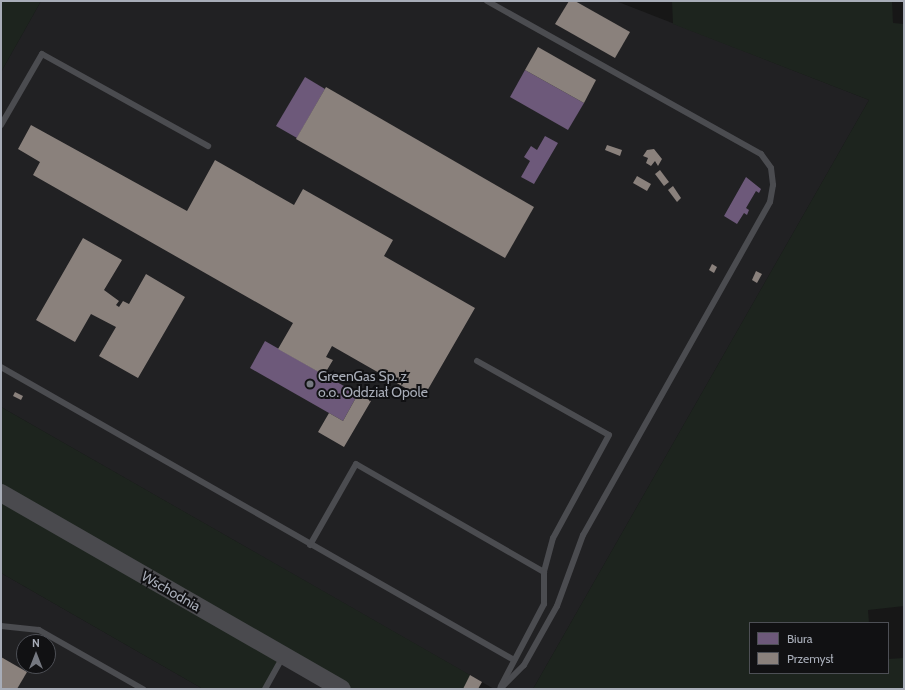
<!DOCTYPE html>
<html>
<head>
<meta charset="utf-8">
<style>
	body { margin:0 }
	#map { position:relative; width:905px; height:690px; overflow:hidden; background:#171717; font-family:Cabin,sans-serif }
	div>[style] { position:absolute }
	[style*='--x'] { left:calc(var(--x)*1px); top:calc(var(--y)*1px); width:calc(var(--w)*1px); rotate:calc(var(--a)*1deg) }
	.built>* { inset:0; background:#212123 }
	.green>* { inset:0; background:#1d241e }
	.offices>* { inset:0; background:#6d597a }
	.industry>* { inset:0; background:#8a817c }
	.lane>* { height:6px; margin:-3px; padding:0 3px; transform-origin:3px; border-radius:3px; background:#4b4c50 }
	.secondary>* { height:18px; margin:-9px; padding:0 9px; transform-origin:9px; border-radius:9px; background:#4a4a4e }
	.dots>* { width:11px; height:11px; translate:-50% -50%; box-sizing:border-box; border:2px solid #111113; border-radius:50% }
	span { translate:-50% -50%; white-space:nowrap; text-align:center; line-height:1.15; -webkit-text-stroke:4px #111113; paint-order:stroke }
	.poi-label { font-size:14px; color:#a8adb8 }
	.left { translate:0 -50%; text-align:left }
	.street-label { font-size:14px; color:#a8adb8 }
	.frame { position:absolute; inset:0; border:2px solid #a8adb8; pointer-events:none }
	.legend { position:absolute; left:749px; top:622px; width:140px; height:52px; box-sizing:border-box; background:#111113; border:1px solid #4d4f55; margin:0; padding:5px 7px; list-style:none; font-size:12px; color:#a8adb8 }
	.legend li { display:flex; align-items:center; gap:8px; height:20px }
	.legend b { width:20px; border:1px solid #4d4f55 }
	.north { position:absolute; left:16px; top:634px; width:40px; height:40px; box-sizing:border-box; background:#111113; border:1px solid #4d4f55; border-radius:50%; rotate:0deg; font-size:11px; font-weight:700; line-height:16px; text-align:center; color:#a8adb8 }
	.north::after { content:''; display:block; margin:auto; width:14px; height:18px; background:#757880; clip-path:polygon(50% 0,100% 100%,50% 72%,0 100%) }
</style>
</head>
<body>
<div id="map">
	<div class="built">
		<i style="clip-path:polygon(41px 1px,616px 1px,869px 100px,533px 689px,494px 689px,1px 407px,1px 72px)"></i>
		<i style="clip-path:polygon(evenodd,1px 573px,203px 689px,1px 689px,1px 573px,24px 642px,48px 642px,48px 666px,24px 666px,24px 642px)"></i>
		<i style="clip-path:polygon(284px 656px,342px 689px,265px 689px)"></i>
	</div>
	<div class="green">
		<i style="clip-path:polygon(1px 1px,41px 1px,1px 72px)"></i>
		<i style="clip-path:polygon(672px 1px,892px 1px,893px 23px,904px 24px,904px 606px,868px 610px,869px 623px,750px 623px,750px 673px,888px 673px,888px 659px,904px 658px,904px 689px,533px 689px,869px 100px,673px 24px)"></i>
		<i style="clip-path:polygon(1px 407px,470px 675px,464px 689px,342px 689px,284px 656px,265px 689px,203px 689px,1px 573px)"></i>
	</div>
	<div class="offices">
		<i style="clip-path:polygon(525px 70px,584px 103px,568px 130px,510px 97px)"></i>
		<i style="clip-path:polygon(305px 77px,325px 89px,297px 138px,276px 126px)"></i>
		<i style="clip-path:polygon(545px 136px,558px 143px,534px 184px,521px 177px,530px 161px,524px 157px,531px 146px,537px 150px)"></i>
		<i style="clip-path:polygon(746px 177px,761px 189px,759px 193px,756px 191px,746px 208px,749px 210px,747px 215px,744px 213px,737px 224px,724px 216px)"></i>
		<i style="clip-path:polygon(265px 341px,358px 394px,343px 421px,250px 368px)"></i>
	</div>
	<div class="industry">
		<i style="clip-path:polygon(569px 1px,575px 1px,630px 32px,615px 58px,555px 24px)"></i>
		<i style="clip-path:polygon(538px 47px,596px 80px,584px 103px,525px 70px)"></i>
		<i style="clip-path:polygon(326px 87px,534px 207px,505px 258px,296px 139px)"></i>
		<i style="clip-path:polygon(31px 125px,187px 211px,215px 160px,294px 205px,303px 189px,393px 240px,384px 256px,475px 308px,423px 398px,332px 346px,326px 357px,333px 360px,324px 375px,278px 349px,293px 323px,33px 175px,40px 162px,18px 149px)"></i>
		<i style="clip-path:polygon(607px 145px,622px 150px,620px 156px,605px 150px)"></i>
		<i style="clip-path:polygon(654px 149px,662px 159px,658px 166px,655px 161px,651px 166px,646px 163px,648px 158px,643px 156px,647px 150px)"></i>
		<i style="clip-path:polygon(660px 170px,669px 182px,664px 186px,655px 174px)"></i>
		<i style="clip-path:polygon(637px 176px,651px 184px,647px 191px,633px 183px)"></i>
		<i style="clip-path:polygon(673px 186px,681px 198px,677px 202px,668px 190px)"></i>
		<i style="clip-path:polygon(83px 238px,122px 260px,104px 290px,119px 301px,116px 305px,119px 307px,123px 301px,129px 304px,146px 274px,185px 297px,138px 378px,99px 356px,116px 327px,91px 314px,75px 342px,36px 320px)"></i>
		<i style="clip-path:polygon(712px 264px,717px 267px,714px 273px,709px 270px)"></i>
		<i style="clip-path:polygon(756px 271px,762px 274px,757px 283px,752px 280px)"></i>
		<i style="clip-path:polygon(15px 392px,23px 396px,21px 400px,13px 396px)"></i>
		<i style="clip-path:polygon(358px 394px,371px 401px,344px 447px,318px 432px,329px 413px,343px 421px)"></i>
		<i style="clip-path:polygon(1px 657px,27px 672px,17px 689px,1px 689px)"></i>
		<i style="clip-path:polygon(470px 675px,482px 682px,478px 689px,463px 689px)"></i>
	</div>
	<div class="lane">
		<i style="--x:487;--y:1;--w:314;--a:29.2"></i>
		<i style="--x:761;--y:154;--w:17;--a:54"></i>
		<i style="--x:771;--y:168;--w:17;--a:83"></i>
		<i style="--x:773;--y:185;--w:17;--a:100"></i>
		<i style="--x:770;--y:202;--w:382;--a:119.3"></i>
		<i style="--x:583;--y:535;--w:76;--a:110.1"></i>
		<i style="--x:557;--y:606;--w:68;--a:119.2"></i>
		<i style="--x:524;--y:665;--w:34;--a:135"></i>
		<i style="--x:1;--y:125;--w:82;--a:-60"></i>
		<i style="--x:42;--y:54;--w:190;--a:29"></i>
		<i style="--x:477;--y:361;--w:151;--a:29.3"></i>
		<i style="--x:609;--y:435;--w:117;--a:118.5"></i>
		<i style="--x:553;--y:538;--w:35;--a:105"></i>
		<i style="--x:1;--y:367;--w:591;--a:29.73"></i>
		<i style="--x:310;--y:545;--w:93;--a:-60.4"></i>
		<i style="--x:356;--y:464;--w:217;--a:29.9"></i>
		<i style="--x:544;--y:572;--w:32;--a:90"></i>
		<i style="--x:544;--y:604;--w:93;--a:117.7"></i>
		<i style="--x:1;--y:626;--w:38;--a:6"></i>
		<i style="--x:39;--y:630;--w:120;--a:29.6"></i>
		<i style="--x:265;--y:689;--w:37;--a:-61"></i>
	</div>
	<div class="secondary">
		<i style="--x:1;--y:493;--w:393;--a:29.9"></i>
	</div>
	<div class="dots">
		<i style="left:310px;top:384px;background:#757880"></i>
	</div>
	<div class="poi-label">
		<span class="left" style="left:318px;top:384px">GreenGas Sp. z<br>o.o. Oddział Opole</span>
	</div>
	<div class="street-label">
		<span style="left:171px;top:591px;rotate:30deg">Wschodnia</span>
	</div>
	<div class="frame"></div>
	<ul class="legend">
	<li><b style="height:11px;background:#6d597a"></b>Biura</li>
	<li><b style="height:11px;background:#8a817c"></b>Przemysł</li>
	</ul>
	<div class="north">N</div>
</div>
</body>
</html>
